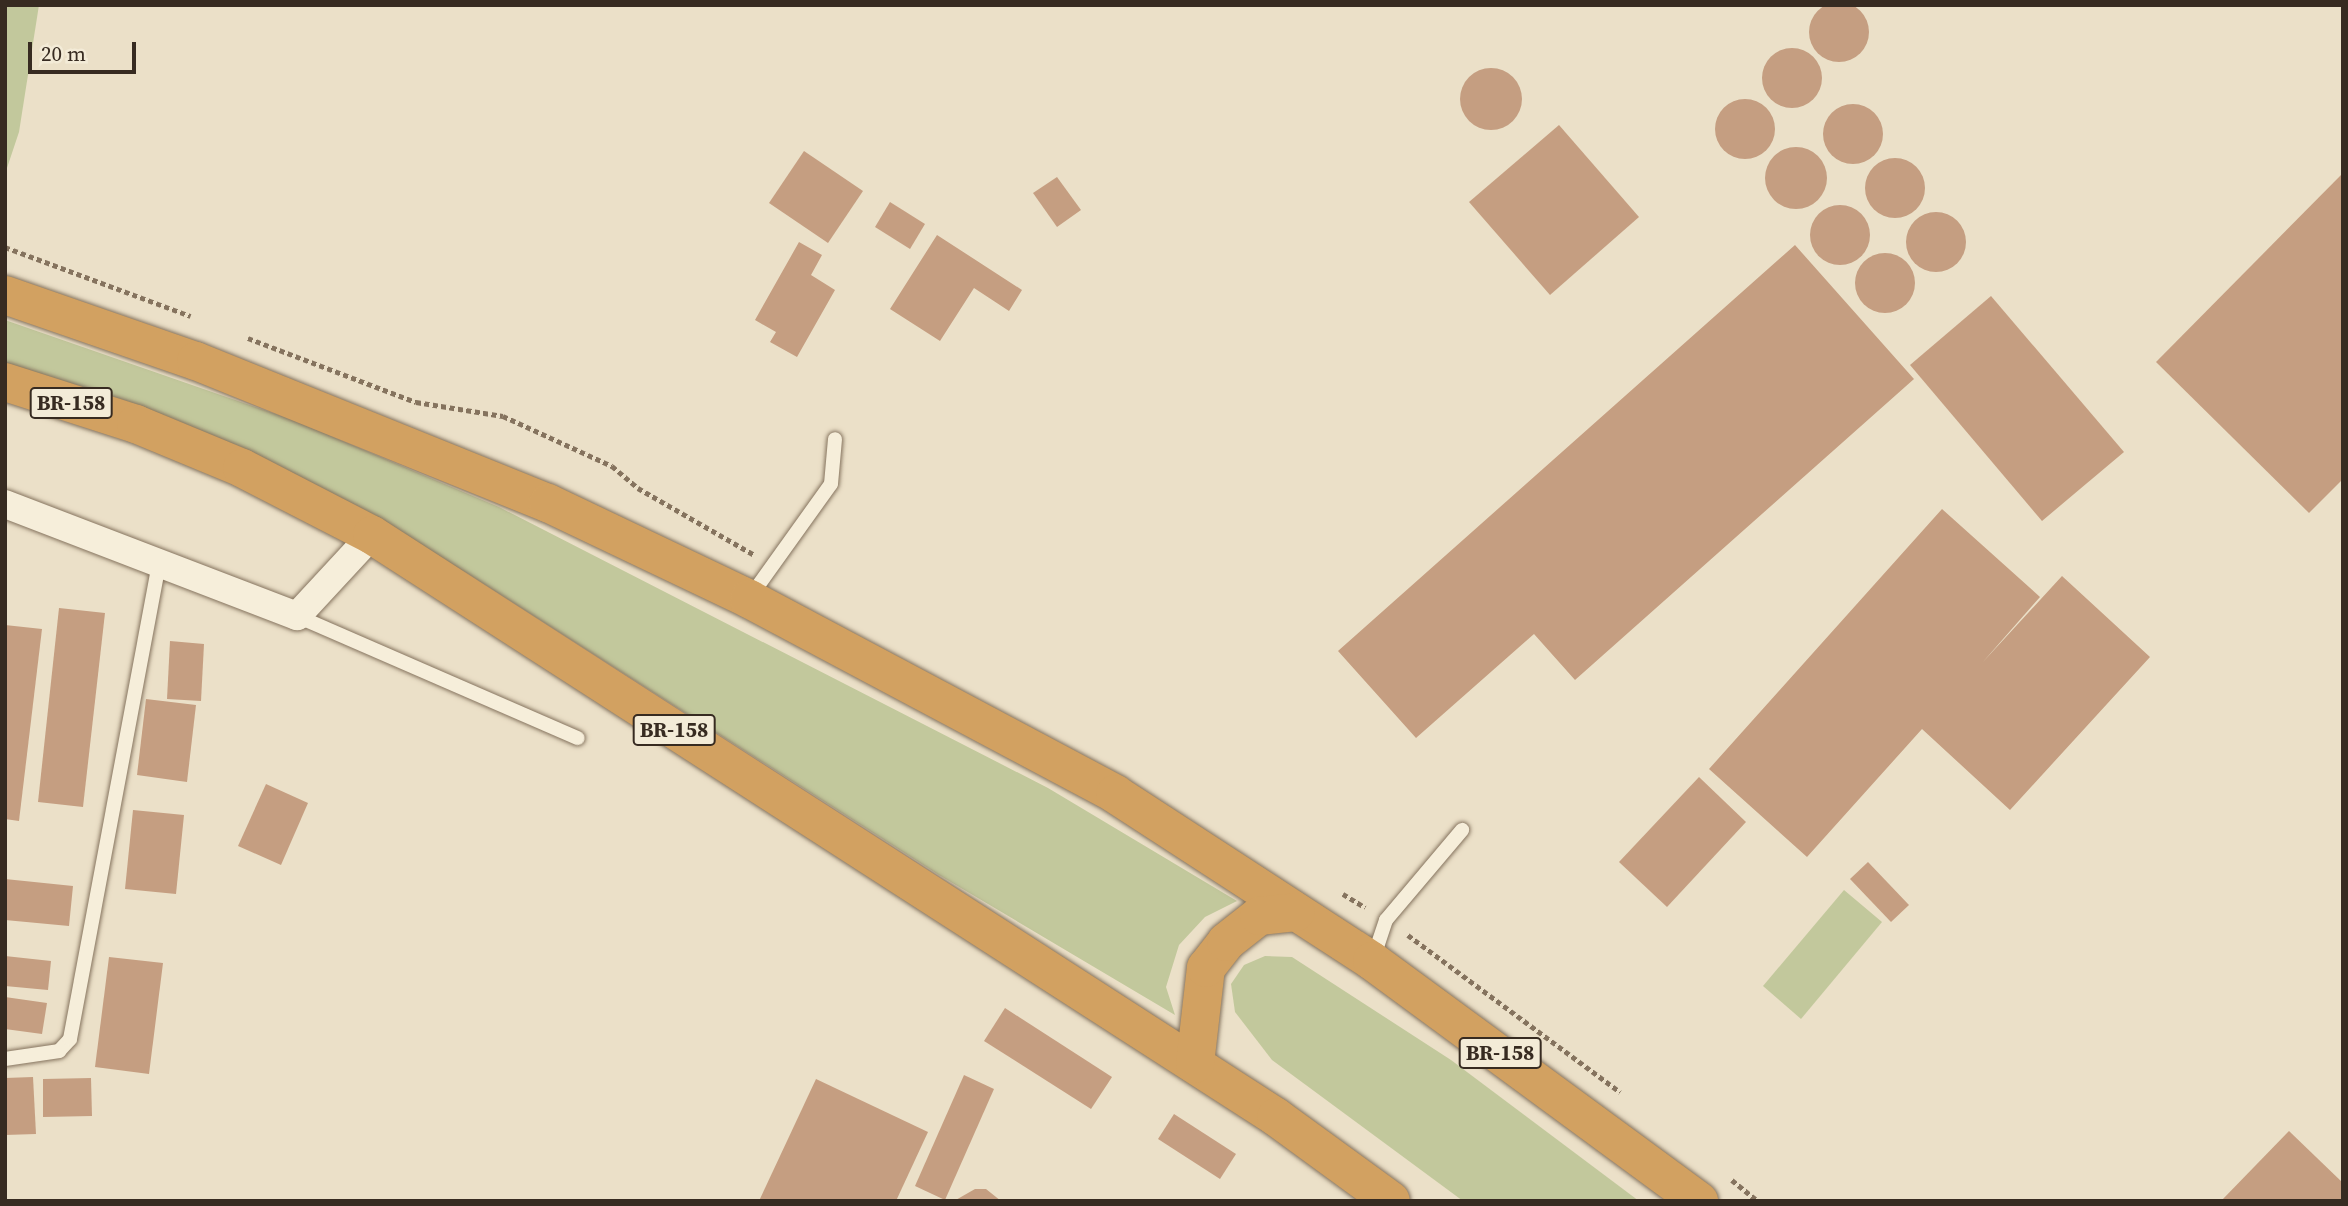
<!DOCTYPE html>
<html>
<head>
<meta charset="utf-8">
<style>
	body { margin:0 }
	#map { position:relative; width:2348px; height:1206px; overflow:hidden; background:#ebe0c8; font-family:"Source Serif 4",serif }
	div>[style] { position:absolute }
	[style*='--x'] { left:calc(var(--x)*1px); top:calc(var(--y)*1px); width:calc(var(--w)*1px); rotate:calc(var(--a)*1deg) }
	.green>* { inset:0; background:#c2c89c }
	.building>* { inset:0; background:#c59e81 }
	.round { border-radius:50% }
	.path>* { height:4.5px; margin-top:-2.25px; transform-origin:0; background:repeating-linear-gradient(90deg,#85735e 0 5px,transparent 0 8.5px) }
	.roads { filter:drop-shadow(0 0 2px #85735e) drop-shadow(0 0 2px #85735e) }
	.lane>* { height:14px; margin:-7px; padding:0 7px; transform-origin:7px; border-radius:7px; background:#f6eeda }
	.street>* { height:28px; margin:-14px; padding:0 14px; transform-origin:14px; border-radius:14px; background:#f6eeda }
	.highway>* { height:38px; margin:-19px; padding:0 19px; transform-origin:19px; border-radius:19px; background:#d2a161 }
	span { translate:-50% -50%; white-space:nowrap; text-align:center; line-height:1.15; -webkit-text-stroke:7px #f3ebd7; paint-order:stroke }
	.shield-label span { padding:2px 5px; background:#f3ebd7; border:2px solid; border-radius:5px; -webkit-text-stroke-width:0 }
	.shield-label { font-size:21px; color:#372b21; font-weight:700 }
	.frame { position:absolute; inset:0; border:7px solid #372b21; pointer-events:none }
	.scale { position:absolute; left:28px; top:42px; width:108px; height:32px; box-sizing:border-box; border:4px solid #372b21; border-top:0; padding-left:9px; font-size:21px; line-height:24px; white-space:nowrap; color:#372b21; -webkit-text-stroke:5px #f3ebd7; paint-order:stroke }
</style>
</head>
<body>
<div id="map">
	<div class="green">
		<i style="clip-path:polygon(5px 5px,39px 5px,19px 132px,5px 174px)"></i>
		<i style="clip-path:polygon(5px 320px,293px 420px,499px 507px,1048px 788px,1237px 901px,1205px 917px,1179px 945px,1166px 987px,1175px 1015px,939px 875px,465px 572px,5px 364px)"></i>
		<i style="clip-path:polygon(1844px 890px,1882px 922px,1801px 1019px,1763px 986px)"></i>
		<i style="clip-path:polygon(1265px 956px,1292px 957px,1451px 1060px,1639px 1201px,1463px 1201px,1272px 1060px,1235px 1012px,1231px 984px,1244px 965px)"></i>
	</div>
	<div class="building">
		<i class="round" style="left:1809px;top:2px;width:60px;height:60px"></i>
		<i class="round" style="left:1762px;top:48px;width:60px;height:60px"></i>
		<i class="round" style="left:1460px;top:68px;width:62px;height:62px"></i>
		<i class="round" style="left:1715px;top:99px;width:60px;height:60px"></i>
		<i class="round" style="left:1823px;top:104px;width:60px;height:60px"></i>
		<i style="clip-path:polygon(1559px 125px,1639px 217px,1550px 295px,1469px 202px)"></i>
		<i class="round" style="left:1765px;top:147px;width:62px;height:62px"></i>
		<i style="clip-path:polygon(804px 151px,863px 191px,828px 243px,769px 203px)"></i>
		<i class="round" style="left:1865px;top:158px;width:60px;height:60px"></i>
		<i style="clip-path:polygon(2343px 173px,2343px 479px,2309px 513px,2156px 362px)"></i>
		<i style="clip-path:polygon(1057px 177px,1081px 210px,1057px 227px,1033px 193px)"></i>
		<i style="clip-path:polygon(890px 202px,925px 224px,910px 249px,875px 227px)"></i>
		<i class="round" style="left:1810px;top:205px;width:60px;height:60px"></i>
		<i class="round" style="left:1906px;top:212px;width:60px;height:60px"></i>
		<i style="clip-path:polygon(937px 235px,1022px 290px,1009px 311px,974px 288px,940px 341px,890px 309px)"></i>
		<i style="clip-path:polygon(799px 242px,822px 255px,811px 275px,835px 290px,797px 357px,770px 342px,776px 332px,755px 320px)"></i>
		<i style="clip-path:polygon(1795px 245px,1914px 379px,1575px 680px,1534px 634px,1416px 738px,1338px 651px)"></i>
		<i class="round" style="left:1855px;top:253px;width:60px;height:60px"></i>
		<i style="clip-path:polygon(1991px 296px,2124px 452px,2042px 521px,1910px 365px)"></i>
		<i style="clip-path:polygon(1942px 509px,2040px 597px,1982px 663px,2062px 576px,2150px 657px,2010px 810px,1922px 729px,1807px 857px,1709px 769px)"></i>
		<i style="clip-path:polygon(59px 608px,105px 613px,83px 807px,38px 802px)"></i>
		<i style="clip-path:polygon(5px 625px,42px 629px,19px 821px,5px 819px)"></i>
		<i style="clip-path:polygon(170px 641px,204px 644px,201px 701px,167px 699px)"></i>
		<i style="clip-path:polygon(146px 699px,196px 705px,187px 782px,137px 775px)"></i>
		<i style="clip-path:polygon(1699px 777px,1746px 822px,1667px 907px,1619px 862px)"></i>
		<i style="clip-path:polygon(266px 784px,308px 803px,281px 865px,238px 846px)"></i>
		<i style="clip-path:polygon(133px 810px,184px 815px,176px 894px,125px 889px)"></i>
		<i style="clip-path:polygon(1868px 862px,1909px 905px,1891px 922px,1850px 879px)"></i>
		<i style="clip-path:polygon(5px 879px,73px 886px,69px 926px,5px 920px)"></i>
		<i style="clip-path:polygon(5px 956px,51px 961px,48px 990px,5px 986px)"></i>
		<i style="clip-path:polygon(109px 957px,163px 963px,149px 1074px,95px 1067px)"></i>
		<i style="clip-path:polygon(5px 997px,47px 1003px,42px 1034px,5px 1029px)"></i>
		<i style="clip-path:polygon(1005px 1008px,1112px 1077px,1091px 1109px,984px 1041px)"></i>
		<i style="clip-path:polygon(964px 1075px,994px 1089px,945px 1200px,915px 1186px)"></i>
		<i style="clip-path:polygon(33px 1077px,36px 1134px,5px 1135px,5px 1078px)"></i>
		<i style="clip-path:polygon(91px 1078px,92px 1116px,43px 1117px,43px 1079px)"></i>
		<i style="clip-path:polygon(816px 1079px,928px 1132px,896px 1201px,759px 1201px)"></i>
		<i style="clip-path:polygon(1174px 1114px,1236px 1154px,1220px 1179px,1158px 1139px)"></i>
		<i style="clip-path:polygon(2289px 1131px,2343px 1183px,2343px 1201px,2221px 1201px)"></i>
		<i style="clip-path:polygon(975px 1189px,986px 1189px,1001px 1201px,954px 1201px)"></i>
	</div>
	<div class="path">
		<i style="--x:5;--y:247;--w:198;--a:20.4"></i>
		<i style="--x:248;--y:338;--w:180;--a:20.9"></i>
		<i style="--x:416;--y:402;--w:88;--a:9.1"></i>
		<i style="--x:503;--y:416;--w:120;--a:24.6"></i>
		<i style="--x:612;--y:466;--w:34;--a:40"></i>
		<i style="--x:638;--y:488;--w:133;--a:29.9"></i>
		<i style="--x:1343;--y:894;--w:26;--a:31"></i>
		<i style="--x:1408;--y:935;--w:264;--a:36.5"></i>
		<i style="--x:1732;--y:1180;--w:33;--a:39"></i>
	</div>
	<div class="roads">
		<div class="lane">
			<i style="--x:750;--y:597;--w:139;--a:-54.4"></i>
			<i style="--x:831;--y:484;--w:45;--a:-84.9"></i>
			<i style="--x:297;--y:616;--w:306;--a:23.5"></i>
			<i style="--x:1373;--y:959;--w:41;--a:-71.6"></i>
			<i style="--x:1386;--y:920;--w:118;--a:-49.8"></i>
			<i style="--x:5;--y:1059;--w:55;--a:-8.4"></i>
			<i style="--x:59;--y:1051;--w:16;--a:-47"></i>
			<i style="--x:70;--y:1039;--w:484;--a:-79.4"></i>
		</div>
		<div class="street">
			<i style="--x:5;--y:504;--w:313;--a:21"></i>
			<i style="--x:297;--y:616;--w:110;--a:-47.2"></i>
		</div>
		<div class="highway">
			<i style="--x:5;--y:295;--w:202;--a:19.1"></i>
			<i style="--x:196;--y:361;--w:380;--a:22"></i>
			<i style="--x:548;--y:503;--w:223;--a:25.5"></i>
			<i style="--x:749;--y:599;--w:415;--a:28"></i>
			<i style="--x:1115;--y:794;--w:306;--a:33"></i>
			<i style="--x:1372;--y:961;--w:406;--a:36.3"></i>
			<i style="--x:5;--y:382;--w:138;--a:17.8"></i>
			<i style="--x:136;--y:424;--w:115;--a:22.5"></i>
			<i style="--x:242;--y:468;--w:146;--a:27.3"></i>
			<i style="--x:372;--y:535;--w:1075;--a:32.77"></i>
			<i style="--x:1276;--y:1117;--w:142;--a:36.1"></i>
			<i style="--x:1195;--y:1064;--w:97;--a:-83.5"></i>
			<i style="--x:1206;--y:968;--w:33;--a:-52"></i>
			<i style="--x:1226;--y:942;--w:42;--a:-38.2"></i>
			<i style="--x:1259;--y:916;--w:37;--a:-6"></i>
		</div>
	</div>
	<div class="shield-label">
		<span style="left:71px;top:403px">BR-158</span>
		<span style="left:674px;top:730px">BR-158</span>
		<span style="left:1500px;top:1053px">BR-158</span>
	</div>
	<div class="frame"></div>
	<div class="scale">20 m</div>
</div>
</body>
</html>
